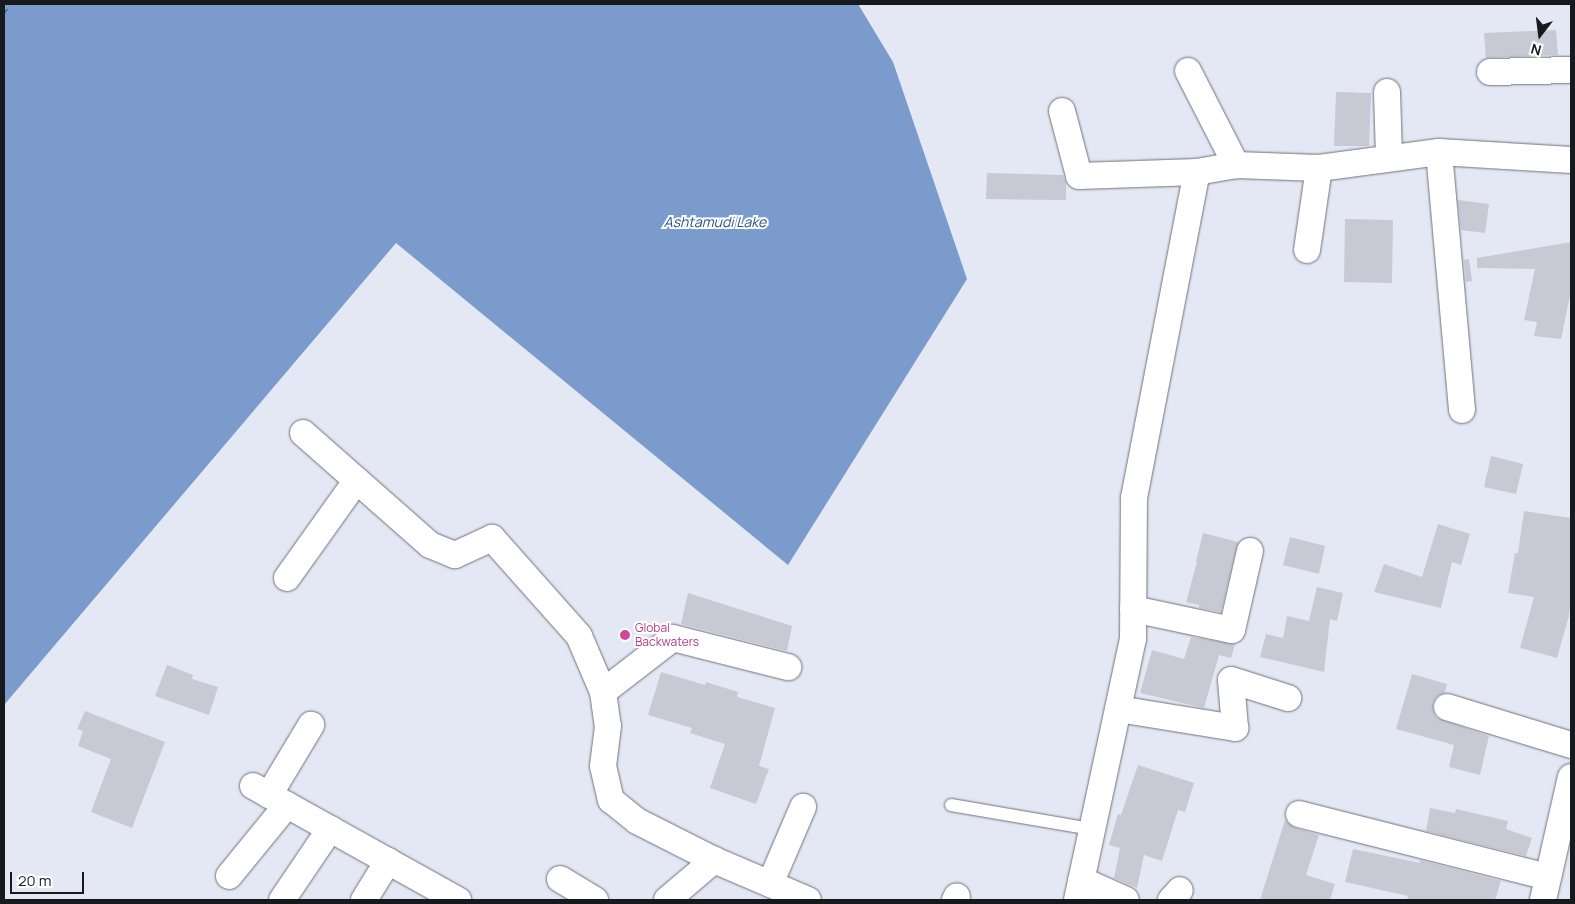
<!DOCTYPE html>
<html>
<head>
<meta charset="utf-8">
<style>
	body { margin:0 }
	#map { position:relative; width:1575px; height:904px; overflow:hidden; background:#e4e8f4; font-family:Manrope,sans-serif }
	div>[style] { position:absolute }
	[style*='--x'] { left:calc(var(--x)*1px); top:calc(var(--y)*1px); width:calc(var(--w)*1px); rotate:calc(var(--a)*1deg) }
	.water>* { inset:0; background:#7a9bcc }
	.ferry>* { height:1px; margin-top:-0.5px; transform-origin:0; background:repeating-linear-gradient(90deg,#27508d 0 6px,transparent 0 11px) }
	.building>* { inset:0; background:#c7cad5 }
	.roads { filter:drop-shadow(0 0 1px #6f717c) drop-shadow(0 0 1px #6f717c) }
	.lane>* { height:12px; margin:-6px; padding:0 6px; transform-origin:6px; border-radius:6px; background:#fff }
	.street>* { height:26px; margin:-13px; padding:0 13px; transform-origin:13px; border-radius:13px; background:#fff }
	.dots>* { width:14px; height:14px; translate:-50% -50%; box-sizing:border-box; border:2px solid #fff; border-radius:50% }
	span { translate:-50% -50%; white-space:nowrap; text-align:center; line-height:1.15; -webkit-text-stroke:4px #fff; paint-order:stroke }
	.hotel-label { font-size:12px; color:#b23c85 }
	.left { translate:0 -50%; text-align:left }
	.water-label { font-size:14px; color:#27508d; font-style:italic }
	.frame { position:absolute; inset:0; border:5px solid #18191d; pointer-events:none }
	.north { position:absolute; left:1515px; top:10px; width:50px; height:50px; -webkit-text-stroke:4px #fff; paint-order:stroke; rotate:195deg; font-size:14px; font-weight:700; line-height:20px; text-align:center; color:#18191d }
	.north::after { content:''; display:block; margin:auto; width:18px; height:22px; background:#18191d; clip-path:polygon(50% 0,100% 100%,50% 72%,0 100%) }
	.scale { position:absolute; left:10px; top:872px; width:74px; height:22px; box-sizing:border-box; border:2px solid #18191d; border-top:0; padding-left:6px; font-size:15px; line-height:18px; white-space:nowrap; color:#18191d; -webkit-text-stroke:4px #fff; paint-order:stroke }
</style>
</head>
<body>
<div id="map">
	<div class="water">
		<i style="clip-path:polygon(4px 4px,858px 4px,893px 62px,967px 279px,788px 565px,396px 243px,4px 705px)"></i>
	</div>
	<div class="ferry">
		<i style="--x:4;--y:13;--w:11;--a:-52"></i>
	</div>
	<div class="building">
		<i style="clip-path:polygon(1556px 30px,1558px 55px,1486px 58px,1484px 33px)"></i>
		<i style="clip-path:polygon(1336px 92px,1371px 93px,1369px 146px,1334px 146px)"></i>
		<i style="clip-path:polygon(987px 173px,1063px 175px,1066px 183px,1066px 200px,986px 199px)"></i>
		<i style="clip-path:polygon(1458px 200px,1489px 204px,1485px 233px,1461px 230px)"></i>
		<i style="clip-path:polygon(1345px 219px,1393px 220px,1392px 283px,1344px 282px)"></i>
		<i style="clip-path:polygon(1571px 242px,1571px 291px,1561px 339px,1534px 336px,1537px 322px,1524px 320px,1535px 269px,1477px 268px,1477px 258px)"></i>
		<i style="clip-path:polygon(1469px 259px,1472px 281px,1466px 282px,1464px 260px)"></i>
		<i style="clip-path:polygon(1491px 456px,1523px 464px,1516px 494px,1484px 487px)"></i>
		<i style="clip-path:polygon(1524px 511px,1571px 518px,1571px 594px,1569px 616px,1557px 658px,1520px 648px,1534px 597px,1508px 593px,1515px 553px,1518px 553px)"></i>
		<i style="clip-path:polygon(1438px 524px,1470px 534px,1461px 565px,1452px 562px,1441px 608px,1374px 592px,1384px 564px,1422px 577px)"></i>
		<i style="clip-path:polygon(1203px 533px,1238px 542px,1221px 612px,1199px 608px,1199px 605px,1186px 602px,1197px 562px,1196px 562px)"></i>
		<i style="clip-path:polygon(1290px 537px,1325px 546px,1319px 574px,1283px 565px)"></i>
		<i style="clip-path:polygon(1317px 587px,1343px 593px,1337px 621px,1330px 619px,1324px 672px,1260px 657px,1266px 634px,1283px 638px,1287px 616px,1309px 621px)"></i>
		<i style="clip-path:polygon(688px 593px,792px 626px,787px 651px,681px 624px)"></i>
		<i style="clip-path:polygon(1191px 637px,1235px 644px,1231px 658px,1219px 655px,1204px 708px,1140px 693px,1152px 650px,1184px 659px)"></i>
		<i style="clip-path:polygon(167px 665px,193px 675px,192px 679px,218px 687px,209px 715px,155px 696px)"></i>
		<i style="clip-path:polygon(661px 672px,705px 685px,706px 682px,738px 692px,737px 697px,775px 708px,759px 766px,769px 769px,756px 804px,710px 788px,725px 744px,690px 733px,692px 728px,648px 715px)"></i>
		<i style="clip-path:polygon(1412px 674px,1447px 684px,1445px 692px,1437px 696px,1433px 702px,1433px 711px,1436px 718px,1489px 736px,1480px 775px,1449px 767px,1454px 745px,1396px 729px)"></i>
		<i style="clip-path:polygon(85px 711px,165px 742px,132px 828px,91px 812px,111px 759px,78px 746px,83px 731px,77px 729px)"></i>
		<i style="clip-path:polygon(1138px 765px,1194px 783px,1185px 812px,1178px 810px,1162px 861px,1144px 855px,1137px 888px,1114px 878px,1120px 848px,1109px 845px,1118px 814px,1121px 815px)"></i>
		<i style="clip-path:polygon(1430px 808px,1455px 813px,1456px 809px,1508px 821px,1506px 829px,1532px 838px,1526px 856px,1426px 831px)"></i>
		<i style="clip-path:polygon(1285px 820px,1295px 828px,1319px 835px,1306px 875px,1335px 884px,1330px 900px,1260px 900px)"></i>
		<i style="clip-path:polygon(1353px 849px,1420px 863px,1420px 860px,1501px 881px,1495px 900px,1407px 900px,1408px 896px,1345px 882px)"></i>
	</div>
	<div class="roads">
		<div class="lane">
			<i style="--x:951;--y:805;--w:143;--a:9.7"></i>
		</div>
		<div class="street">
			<i style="--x:1188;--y:71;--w:106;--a:62.9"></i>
			<i style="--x:1490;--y:72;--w:81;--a:-1.4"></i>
			<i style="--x:1387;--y:92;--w:65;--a:88.2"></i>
			<i style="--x:1062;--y:111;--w:67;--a:75.3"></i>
			<i style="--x:1079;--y:176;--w:118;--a:-1.9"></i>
			<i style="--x:1439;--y:152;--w:259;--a:84.9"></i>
			<i style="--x:1307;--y:250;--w:83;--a:-81.7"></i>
			<i style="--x:303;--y:433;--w:169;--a:41.4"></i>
			<i style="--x:430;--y:545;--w:27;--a:22"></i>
			<i style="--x:455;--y:555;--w:41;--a:-24.7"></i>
			<i style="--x:492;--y:538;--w:131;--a:48.4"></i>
			<i style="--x:579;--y:636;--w:61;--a:66.8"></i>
			<i style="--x:603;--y:692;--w:34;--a:82"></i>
			<i style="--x:608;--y:726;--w:40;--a:97.1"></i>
			<i style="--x:603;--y:766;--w:35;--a:77"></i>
			<i style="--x:611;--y:800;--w:33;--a:39"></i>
			<i style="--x:637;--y:821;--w:86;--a:26.9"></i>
			<i style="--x:714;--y:860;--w:102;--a:23.1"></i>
			<i style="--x:287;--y:578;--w:120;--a:-54.5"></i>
			<i style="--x:1133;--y:609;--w:101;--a:12"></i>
			<i style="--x:1232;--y:630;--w:81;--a:-77.2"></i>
			<i style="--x:603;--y:692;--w:88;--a:-37.6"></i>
			<i style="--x:673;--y:638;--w:119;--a:14.2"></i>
			<i style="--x:1447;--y:707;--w:130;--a:17"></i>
			<i style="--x:1118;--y:709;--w:119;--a:9.2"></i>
			<i style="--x:1235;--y:728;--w:48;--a:-94.8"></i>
			<i style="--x:1231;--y:680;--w:60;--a:17.5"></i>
			<i style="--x:253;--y:786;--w:235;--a:29.1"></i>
			<i style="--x:269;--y:795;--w:82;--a:-59"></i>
			<i style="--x:1299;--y:814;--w:257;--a:14.2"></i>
			<i style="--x:229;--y:876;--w:92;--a:-50.8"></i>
			<i style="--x:560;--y:879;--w:41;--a:31"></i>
			<i style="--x:1081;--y:880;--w:49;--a:24"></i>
			<i style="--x:770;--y:884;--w:84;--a:-66.8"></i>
			<i style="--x:282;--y:900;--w:86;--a:-55.9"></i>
			<i style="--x:364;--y:900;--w:46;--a:-58.4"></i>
			<i style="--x:667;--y:900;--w:62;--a:-40.4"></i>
			<i style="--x:955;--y:900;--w:4;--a:-63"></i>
			<i style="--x:1077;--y:900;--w:267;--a:-77.9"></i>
			<i style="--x:1133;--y:639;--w:141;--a:-89.6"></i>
			<i style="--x:1134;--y:498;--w:332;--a:-79.1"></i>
			<i style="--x:1197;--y:172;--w:40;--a:-10"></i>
			<i style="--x:1236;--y:165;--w:83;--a:2.1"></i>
			<i style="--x:1319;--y:168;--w:121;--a:-7.6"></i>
			<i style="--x:1439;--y:152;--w:132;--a:3.5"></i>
			<i style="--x:1171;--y:900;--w:13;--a:-48"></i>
			<i style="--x:1543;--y:900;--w:126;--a:-77.2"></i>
		</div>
	</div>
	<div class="dots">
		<i style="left:625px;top:635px;background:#d1479c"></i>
	</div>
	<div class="hotel-label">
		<span class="left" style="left:635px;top:635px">Global<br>Backwaters</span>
	</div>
	<div class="water-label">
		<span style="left:715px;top:222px">Ashtamudi Lake</span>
	</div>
	<div class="frame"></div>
	<div class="north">N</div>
	<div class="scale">20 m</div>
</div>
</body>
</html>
